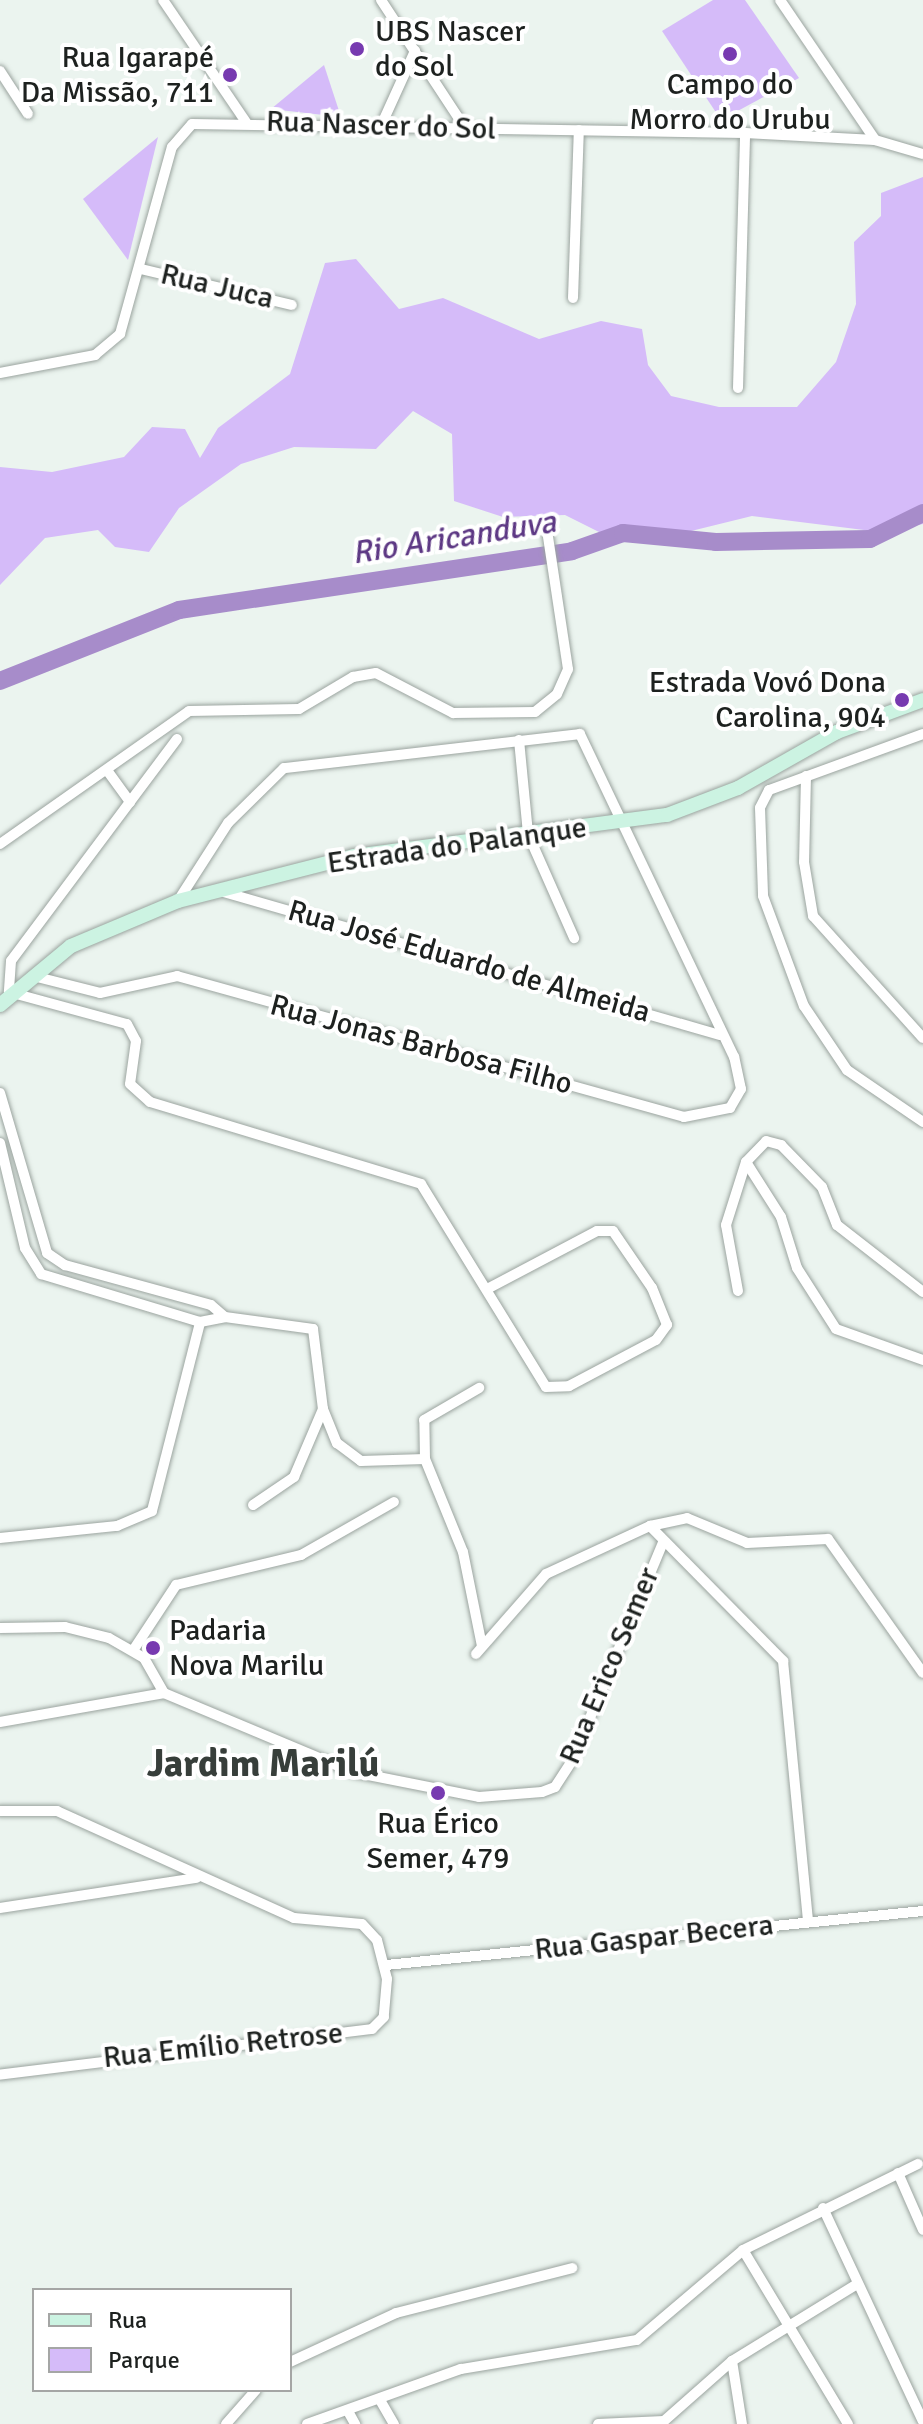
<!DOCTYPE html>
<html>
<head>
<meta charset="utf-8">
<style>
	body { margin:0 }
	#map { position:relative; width:923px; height:2424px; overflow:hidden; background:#ebf4ef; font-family:Signika,sans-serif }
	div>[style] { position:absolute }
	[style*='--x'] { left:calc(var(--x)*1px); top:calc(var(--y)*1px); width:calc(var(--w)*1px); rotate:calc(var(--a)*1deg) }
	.green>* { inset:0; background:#d5bbf9 }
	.river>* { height:18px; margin:-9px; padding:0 9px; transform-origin:9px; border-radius:9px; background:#a78cca }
	.roads { filter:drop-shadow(0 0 2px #9ba49f) drop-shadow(0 0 2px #9ba49f) }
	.street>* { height:10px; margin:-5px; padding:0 5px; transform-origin:5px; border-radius:5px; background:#fff }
	.secondary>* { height:14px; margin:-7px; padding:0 7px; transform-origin:7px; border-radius:7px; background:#ccf3e2 }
	.dots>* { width:22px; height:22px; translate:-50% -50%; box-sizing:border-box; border:4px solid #fff; border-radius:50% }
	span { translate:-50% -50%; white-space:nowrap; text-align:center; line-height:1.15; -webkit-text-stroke:8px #fff; paint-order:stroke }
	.poi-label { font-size:30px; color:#1d211f }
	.left { translate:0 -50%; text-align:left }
	.right { translate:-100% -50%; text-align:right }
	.street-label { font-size:30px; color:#1d211f }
	.water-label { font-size:32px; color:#5d3884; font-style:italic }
	.district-label { font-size:38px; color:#373e3a; font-weight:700 }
	.legend { position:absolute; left:32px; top:2288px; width:260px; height:104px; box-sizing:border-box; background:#fff; border:2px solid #a5a6a5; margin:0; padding:10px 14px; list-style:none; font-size:24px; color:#1d211f }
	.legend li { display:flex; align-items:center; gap:16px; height:40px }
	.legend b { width:40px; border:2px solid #a5a6a5 }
</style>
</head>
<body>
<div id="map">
	<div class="green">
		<i style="clip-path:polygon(713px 0,745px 0,799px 78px,721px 120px,662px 31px)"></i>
		<i style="clip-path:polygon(324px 65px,341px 117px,271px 109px)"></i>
		<i style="clip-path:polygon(158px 137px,128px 260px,83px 199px)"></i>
		<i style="clip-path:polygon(923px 177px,923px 524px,880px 532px,752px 516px,683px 533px,607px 536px,565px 515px,503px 517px,454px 501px,452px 434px,413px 411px,376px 449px,294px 447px,241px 464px,179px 508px,149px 552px,115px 547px,98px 530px,45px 538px,0 585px,0 467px,52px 472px,124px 457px,152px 427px,185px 429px,200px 458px,218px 428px,290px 374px,325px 263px,356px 259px,399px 309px,443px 298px,539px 339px,601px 321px,642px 329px,648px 365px,671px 396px,719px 407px,797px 407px,836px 362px,856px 304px,854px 242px,881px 216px,881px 193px)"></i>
	</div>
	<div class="river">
		<i style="--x:0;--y:681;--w:193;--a:-21.6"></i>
		<i style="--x:179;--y:610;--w:397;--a:-8.5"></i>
		<i style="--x:572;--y:551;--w:54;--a:-19.4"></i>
		<i style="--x:623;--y:533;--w:93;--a:5.5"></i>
		<i style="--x:716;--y:542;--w:154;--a:-1.1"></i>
		<i style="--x:870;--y:539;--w:59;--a:-26.1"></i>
	</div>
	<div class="roads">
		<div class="street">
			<i style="--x:163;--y:0;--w:148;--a:55.8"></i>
			<i style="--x:381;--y:0;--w:153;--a:56.7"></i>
			<i style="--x:780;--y:0;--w:169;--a:55.8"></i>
			<i style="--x:0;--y:71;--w:51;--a:56.9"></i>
			<i style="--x:380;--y:128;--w:85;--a:-65.6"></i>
			<i style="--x:141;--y:269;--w:155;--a:13.4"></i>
			<i style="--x:573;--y:298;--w:168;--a:-88"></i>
			<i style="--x:0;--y:373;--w:97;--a:-10.7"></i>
			<i style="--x:95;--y:355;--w:33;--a:-40"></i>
			<i style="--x:120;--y:334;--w:194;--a:-74.5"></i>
			<i style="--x:172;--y:147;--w:30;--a:-49"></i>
			<i style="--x:192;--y:124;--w:553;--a:0.93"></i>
			<i style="--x:745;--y:133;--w:130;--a:3.1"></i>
			<i style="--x:875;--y:140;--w:50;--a:16.3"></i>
			<i style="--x:738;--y:388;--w:255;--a:-88.4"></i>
			<i style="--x:923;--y:734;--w:164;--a:160"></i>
			<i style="--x:769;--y:790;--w:20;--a:117"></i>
			<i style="--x:760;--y:808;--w:88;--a:88"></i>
			<i style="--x:763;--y:896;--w:117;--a:69.6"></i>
			<i style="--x:804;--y:1006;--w:77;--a:56.1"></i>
			<i style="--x:847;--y:1070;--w:92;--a:34.4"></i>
			<i style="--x:177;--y:739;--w:277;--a:126.8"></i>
			<i style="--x:11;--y:961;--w:31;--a:94"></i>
			<i style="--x:9;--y:992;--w:122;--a:15.2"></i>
			<i style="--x:127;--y:1024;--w:19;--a:62"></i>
			<i style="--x:136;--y:1041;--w:43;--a:97.9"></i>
			<i style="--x:130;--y:1084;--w:27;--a:42"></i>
			<i style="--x:150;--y:1102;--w:283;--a:16.8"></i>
			<i style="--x:421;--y:1184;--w:238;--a:58.4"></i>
			<i style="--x:546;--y:1387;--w:23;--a:-2"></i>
			<i style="--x:569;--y:1386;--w:98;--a:-27.9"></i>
			<i style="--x:656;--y:1340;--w:19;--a:-54"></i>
			<i style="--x:667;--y:1325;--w:40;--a:-112"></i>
			<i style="--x:652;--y:1288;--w:69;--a:-124.4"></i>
			<i style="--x:613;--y:1231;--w:16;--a:180"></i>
			<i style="--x:597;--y:1231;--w:124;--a:152.2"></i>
			<i style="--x:519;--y:740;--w:94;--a:84.5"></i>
			<i style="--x:528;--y:834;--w:114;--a:66.1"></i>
			<i style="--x:109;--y:773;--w:36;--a:54"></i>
			<i style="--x:806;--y:776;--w:86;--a:91.3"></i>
			<i style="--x:804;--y:862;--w:55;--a:80.5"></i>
			<i style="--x:813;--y:916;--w:164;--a:48"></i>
			<i style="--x:0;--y:844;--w:231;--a:-35.1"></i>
			<i style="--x:189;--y:711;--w:110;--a:-1"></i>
			<i style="--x:299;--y:709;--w:63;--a:-30.7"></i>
			<i style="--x:353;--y:677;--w:23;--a:-10"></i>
			<i style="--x:376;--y:673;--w:87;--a:27.5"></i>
			<i style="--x:453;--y:713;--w:82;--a:-0.7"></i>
			<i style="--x:535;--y:712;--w:28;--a:-39"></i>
			<i style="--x:557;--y:694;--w:27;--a:-66"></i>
			<i style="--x:568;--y:669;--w:147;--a:-98.6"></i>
			<i style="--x:220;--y:891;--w:520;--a:16.07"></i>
			<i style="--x:33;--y:976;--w:69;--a:14.2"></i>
			<i style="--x:100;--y:993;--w:79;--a:-12.4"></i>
			<i style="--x:177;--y:976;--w:526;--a:15.54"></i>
			<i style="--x:684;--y:1117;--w:47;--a:-11.1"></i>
			<i style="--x:730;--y:1108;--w:22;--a:-60"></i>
			<i style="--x:741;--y:1089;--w:33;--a:-102"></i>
			<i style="--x:734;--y:1057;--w:358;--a:-115.5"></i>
			<i style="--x:580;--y:734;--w:298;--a:173.4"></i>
			<i style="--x:284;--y:768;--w:78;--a:135.5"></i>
			<i style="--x:228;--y:823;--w:93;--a:122.7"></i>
			<i style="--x:0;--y:1093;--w:167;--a:73.6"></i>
			<i style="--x:47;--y:1253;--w:22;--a:34"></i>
			<i style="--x:65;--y:1265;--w:151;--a:15.3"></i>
			<i style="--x:211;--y:1305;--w:18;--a:41"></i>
			<i style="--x:0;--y:1143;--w:108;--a:76.6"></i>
			<i style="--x:25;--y:1248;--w:31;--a:58"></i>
			<i style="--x:41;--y:1274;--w:166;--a:16.8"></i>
			<i style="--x:200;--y:1322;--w:25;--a:-11"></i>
			<i style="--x:225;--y:1317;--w:89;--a:7.8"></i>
			<i style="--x:313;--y:1329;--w:81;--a:82.9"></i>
			<i style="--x:323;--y:1409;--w:37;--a:68"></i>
			<i style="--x:337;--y:1443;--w:30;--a:37"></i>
			<i style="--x:361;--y:1461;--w:64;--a:-1.8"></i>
			<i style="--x:425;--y:1459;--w:100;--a:67.8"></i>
			<i style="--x:463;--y:1552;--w:96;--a:78.6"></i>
			<i style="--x:746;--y:1162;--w:65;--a:57.5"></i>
			<i style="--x:781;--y:1217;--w:53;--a:72.6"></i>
			<i style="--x:797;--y:1268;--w:72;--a:57.4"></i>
			<i style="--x:836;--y:1329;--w:92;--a:19.6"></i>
			<i style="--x:738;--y:1291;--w:67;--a:-100.3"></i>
			<i style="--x:726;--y:1225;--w:66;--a:-72.4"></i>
			<i style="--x:746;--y:1162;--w:29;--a:-46"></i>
			<i style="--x:766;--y:1141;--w:16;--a:15"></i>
			<i style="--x:781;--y:1145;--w:59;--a:45.7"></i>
			<i style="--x:822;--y:1187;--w:41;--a:68.5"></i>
			<i style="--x:837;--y:1225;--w:109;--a:37.9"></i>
			<i style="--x:425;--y:1459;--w:39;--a:-91"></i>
			<i style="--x:424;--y:1420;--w:64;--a:-30.2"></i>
			<i style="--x:253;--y:1505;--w:50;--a:-34.3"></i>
			<i style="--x:294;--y:1477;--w:74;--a:-66.9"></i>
			<i style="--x:650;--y:1526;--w:190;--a:45.4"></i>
			<i style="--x:783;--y:1661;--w:262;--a:84.5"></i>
			<i style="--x:0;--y:1538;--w:118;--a:-5.9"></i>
			<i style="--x:117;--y:1526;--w:38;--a:-23"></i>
			<i style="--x:152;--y:1511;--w:195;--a:-75.7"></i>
			<i style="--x:0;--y:1628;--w:65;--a:-0.9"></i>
			<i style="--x:65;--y:1627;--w:45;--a:14"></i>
			<i style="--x:109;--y:1638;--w:40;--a:29.7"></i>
			<i style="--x:144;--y:1658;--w:40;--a:60.3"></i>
			<i style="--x:134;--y:1649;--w:77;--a:-56.7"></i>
			<i style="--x:176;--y:1585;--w:129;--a:-13.5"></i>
			<i style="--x:301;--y:1555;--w:107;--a:-29.7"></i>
			<i style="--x:476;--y:1654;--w:106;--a:-48.8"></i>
			<i style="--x:546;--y:1574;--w:115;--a:-24.8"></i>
			<i style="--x:650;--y:1526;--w:38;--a:-12"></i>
			<i style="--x:687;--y:1518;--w:65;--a:22.6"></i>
			<i style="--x:747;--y:1543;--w:81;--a:-2.8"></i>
			<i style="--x:828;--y:1539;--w:164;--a:54.7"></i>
			<i style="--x:0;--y:1722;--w:167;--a:-10"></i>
			<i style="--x:164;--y:1693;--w:205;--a:22.7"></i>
			<i style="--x:353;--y:1772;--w:128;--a:11.2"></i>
			<i style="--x:479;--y:1797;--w:63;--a:-4.5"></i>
			<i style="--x:542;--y:1792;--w:14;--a:-21"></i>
			<i style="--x:555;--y:1787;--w:31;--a:-57"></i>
			<i style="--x:572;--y:1761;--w:237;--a:-67.4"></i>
			<i style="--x:0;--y:1811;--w:57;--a:0"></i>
			<i style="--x:57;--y:1811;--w:260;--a:24.3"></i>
			<i style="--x:294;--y:1918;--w:68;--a:5"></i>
			<i style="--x:362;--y:1924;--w:22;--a:47"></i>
			<i style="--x:377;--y:1940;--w:40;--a:75.6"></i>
			<i style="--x:387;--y:1979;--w:38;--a:95"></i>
			<i style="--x:384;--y:2017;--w:17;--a:135"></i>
			<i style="--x:372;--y:2029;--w:375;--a:173"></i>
			<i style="--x:0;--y:1908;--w:199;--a:-8.7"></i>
			<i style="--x:386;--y:1965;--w:540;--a:-5.74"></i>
			<i style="--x:898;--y:2173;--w:62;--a:66.3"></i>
			<i style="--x:823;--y:2208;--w:235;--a:64.9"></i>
			<i style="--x:732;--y:2361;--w:64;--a:81"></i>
			<i style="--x:290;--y:2362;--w:117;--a:-24.8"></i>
			<i style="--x:396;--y:2313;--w:182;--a:-14.3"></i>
			<i style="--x:380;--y:2400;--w:28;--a:60"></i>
			<i style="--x:349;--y:2413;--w:13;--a:61"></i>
			<i style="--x:226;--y:2424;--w:45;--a:-48.6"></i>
			<i style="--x:307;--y:2424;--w:164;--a:-19.7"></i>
			<i style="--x:461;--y:2369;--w:178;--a:-9.4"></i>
			<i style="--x:637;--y:2340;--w:139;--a:-40.3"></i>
			<i style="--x:598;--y:2424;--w:66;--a:-2.6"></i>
			<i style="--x:664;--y:2421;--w:91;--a:-41.4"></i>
			<i style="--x:732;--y:2361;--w:147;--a:-31.6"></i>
			<i style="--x:848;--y:2424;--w:203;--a:-121.1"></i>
			<i style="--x:743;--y:2250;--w:195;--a:-26.2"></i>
		</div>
		<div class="secondary">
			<i style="--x:0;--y:1005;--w:92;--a:-39.7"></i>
			<i style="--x:71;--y:946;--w:116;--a:-22.8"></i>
			<i style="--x:178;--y:901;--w:182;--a:-14.3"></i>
			<i style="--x:354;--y:856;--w:316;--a:-7.5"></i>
			<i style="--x:667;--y:815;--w:76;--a:-20.8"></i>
			<i style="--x:738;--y:788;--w:114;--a:-29.5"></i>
			<i style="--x:837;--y:732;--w:92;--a:-20.4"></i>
		</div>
	</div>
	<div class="dots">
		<i style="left:357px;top:49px;background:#773ab0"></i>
		<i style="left:730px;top:54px;background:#773ab0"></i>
		<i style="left:230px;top:75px;background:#773ab0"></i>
		<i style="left:902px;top:700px;background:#773ab0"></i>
		<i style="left:153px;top:1648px;background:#773ab0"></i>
		<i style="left:438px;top:1793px;background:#773ab0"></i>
	</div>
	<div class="poi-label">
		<span class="left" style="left:375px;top:49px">UBS Nascer<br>do Sol</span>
		<span class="right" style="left:214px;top:75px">Rua Igarapé<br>Da Missão, 711</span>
		<span style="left:730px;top:102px">Campo do<br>Morro do Urubu</span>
		<span class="right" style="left:886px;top:700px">Estrada Vovó Dona<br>Carolina, 904</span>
		<span class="left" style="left:169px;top:1648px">Padaria<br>Nova Marilu</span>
		<span style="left:438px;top:1841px">Rua Érico<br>Semer, 479</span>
	</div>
	<div class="street-label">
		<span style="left:381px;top:126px;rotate:2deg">Rua Nascer do Sol</span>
		<span style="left:217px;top:287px;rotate:13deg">Rua Juca</span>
		<span style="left:457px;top:846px;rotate:-8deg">Estrada do Palanque</span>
		<span style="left:469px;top:962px;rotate:16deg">Rua José Eduardo de Almeida</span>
		<span style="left:421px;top:1045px;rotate:15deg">Rua Jonas Barbosa Filho</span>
		<span style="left:610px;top:1666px;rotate:-67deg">Rua Erico Semer</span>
		<span style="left:654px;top:1938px;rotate:-6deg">Rua Gaspar Becera</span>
		<span style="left:223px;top:2046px;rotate:-6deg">Rua Emílio Retrose</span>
	</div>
	<div class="water-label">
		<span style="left:454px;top:538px;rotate:-9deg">Rio Aricanduva</span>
	</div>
	<div class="district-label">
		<span style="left:263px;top:1764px">Jardim Marilú</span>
	</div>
	<ul class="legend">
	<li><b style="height:10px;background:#ccf3e2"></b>Rua</li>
	<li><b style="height:22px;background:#d5bbf9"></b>Parque</li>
	</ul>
</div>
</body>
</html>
